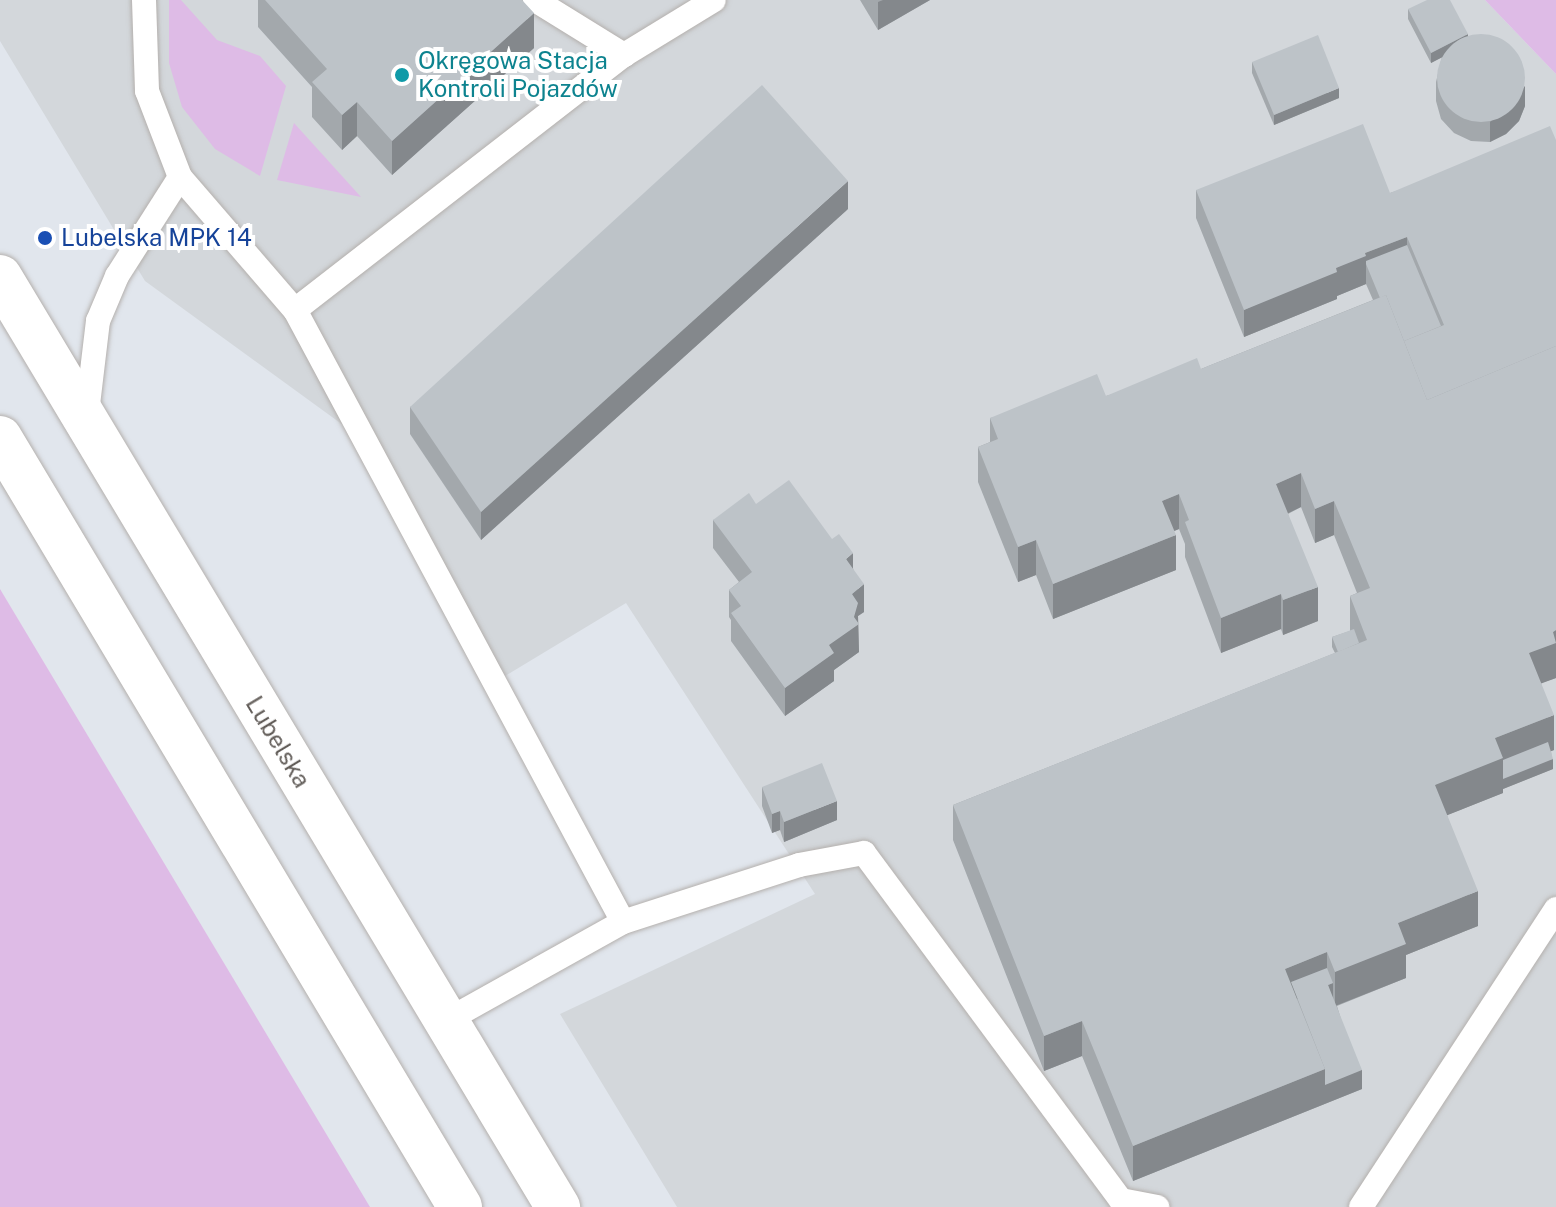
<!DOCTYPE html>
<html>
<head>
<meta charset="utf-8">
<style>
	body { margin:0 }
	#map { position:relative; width:1556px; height:1207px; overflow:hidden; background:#e1e6ed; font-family:"Public Sans",sans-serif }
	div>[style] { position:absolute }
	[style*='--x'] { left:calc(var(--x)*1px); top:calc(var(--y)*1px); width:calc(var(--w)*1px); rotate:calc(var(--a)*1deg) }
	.industrial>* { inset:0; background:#d3d7db }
	.green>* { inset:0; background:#debbe6 }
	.roads { filter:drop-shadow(0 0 2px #b4b0ad) drop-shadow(0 0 2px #b4b0ad) }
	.service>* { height:24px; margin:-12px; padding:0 12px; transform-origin:12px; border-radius:12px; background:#fff }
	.secondary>* { height:44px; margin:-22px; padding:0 22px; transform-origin:22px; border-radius:22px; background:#fff }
	.wall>* { inset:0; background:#a3a8ac }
	.shaded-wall>* { inset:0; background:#84888c }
	.building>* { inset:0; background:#bdc3c8 }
	.round { border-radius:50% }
	.dots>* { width:22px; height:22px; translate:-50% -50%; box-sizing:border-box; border:4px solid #fff; border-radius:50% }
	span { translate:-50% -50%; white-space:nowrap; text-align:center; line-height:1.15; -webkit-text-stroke:8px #fff; paint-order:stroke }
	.culture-label { font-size:24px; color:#0d838f }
	.left { translate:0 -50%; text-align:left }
	.transit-label { font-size:24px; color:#164399 }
	.street-label { font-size:24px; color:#625d59 }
</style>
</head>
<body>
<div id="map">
	<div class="industrial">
		<i style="clip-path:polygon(0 0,1485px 0,1556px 74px,1556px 1207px,677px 1207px,560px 1014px,815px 894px,626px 603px,505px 676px,365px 441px,145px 281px,0 41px)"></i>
	</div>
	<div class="green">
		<i style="clip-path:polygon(169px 0,181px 0,217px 40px,260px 56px,286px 86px,260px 176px,215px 149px,182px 107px,169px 63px)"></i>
		<i style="clip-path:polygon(1485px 0,1556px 0,1556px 74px)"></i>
		<i style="clip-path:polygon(294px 123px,361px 197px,277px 180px)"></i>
		<i style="clip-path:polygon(0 589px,370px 1207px,0 1207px)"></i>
	</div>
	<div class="roads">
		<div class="service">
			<i style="--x:144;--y:0;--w:91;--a:88.1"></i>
			<i style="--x:147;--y:91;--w:92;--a:69"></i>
			<i style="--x:180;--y:177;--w:176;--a:49.2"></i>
			<i style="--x:295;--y:310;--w:694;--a:61.81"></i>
			<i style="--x:623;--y:922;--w:203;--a:150.8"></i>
			<i style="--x:535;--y:0;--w:105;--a:31.7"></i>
			<i style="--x:295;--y:310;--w:416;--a:-37.8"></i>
			<i style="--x:624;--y:55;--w:105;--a:-31.4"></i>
			<i style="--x:87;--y:413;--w:93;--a:-83.2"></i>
			<i style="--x:98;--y:321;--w:49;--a:-67.1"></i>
			<i style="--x:117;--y:276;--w:117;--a:-57.5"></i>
			<i style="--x:623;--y:922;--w:185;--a:-17.9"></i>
			<i style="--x:799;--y:865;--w:66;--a:-10.5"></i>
			<i style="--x:864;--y:853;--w:432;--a:53.5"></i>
			<i style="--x:1121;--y:1200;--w:37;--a:11"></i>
			<i style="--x:1361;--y:1207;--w:356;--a:-56.8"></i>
		</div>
		<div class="secondary">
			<i style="--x:0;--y:277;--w:1085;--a:59.04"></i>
			<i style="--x:0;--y:438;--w:896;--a:59.11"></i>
		</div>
	</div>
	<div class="wall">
		<i style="clip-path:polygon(258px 0,522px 0,534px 48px,392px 175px,357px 136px,342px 150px,312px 117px,312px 87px,258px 27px)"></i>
		<i style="clip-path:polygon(860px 0,930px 0,878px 30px)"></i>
		<i style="clip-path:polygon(1408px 9px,1468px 36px,1525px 106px,1519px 121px,1506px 134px,1490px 142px,1471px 141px,1454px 133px,1441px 119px,1436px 101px,1436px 82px,1442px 57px,1431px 63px,1408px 19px)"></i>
		<i style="clip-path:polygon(1252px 62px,1339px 98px,1274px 125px,1252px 73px)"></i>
		<i style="clip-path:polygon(1556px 140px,1556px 678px,1541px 683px,1554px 750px,1551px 751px,1553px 769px,1503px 789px,1503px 793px,1447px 815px,1478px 926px,1406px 955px,1406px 978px,1337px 1006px,1362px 1089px,1133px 1181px,1082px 1056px,1044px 1071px,953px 840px,953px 805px,1335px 653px,1332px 647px,1332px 637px,1350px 631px,1350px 596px,1357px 593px,1334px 535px,1315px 543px,1301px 507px,1288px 514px,1318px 621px,1283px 635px,1281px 629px,1221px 653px,1185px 557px,1185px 544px,1179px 529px,1174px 531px,1176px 570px,1053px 619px,1036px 575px,1018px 582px,978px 482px,978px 447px,990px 442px,990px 418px,1106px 396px,1201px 369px,1373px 300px,1366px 284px,1337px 296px,1337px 299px,1244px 337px,1196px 218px,1196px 190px,1390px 193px)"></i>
		<i style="clip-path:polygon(848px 209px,481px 540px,410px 434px,410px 407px)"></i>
		<i style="clip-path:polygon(756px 504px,853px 568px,864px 612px,858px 616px,859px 652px,834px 670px,834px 681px,785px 716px,731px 641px,731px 620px,729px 617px,729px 590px,739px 582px,713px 548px,713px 520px)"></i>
		<i style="clip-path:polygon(762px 787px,837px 820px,784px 842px,780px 830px,772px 833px,762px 806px)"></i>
	</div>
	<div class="shaded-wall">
		<i style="clip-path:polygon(883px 0,930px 0,878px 30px,878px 2px)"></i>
		<i style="clip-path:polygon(534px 13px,534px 48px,392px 175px,392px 141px)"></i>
		<i style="clip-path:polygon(1468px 34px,1468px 44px,1431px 63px,1431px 53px)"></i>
		<i style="clip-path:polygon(1525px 86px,1525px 106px,1519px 121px,1506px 134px,1490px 142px,1490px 122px)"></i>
		<i style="clip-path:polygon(1339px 88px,1339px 98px,1274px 125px,1274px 115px)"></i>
		<i style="clip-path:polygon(357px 102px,357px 136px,342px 150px,342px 115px)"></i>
		<i style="clip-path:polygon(848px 181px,848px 209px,481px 540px,481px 512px)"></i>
		<i style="clip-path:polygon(1407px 237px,1407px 265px,1366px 264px,1366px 284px,1337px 296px,1337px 299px,1244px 337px,1244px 310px,1336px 268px,1365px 253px)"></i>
		<i style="clip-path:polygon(1301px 473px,1301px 507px,1276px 519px,1276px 484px)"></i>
		<i style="clip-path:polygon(1179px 494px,1179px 529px,1162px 536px,1162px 501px)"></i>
		<i style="clip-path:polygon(1334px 501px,1334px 535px,1315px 543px,1315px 509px)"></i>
		<i style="clip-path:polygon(1176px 535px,1176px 570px,1053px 619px,1053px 584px)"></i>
		<i style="clip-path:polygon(1036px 540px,1036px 575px,1018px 582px,1018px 547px)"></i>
		<i style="clip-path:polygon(853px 553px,853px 581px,846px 559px)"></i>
		<i style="clip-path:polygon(864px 584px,864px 612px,858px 616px,859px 652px,834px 670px,834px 681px,785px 716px,785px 688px,829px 645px,852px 594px)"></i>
		<i style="clip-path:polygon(1318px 587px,1318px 621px,1283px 635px,1283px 600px)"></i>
		<i style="clip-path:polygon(1281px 594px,1281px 629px,1221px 653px,1221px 618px)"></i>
		<i style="clip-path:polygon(1556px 630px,1556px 678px,1529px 688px,1529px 653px,1553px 632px)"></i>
		<i style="clip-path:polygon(1554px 715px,1554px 750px,1503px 770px,1553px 759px,1553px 769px,1503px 789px,1503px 793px,1435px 820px,1435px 785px,1495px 738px)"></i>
		<i style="clip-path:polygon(837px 801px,837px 820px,784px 842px,784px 822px)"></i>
		<i style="clip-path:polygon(780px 811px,780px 830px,772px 833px,772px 814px)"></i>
		<i style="clip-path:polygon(1478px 891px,1478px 926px,1406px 955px,1406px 978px,1335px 1006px,1335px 972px,1398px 923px)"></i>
		<i style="clip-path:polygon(1327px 952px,1327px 987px,1292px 1001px,1285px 969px)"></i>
		<i style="clip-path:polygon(1333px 983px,1333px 1002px,1328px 985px)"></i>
		<i style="clip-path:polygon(1082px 1021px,1082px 1056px,1044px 1071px,1044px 1036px)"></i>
		<i style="clip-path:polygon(1325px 1069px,1362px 1070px,1362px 1089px,1133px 1181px,1133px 1146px)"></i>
	</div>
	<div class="building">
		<i style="clip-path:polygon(265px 0,522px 0,534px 13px,392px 141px,357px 102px,342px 115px,312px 82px,327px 69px)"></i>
		<i style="clip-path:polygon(1427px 0,1450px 0,1468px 34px,1431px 53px,1408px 9px)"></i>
		<i class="round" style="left:1437px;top:34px;width:88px;height:88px"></i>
		<i style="clip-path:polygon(1318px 35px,1339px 88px,1274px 115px,1252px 62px)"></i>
		<i style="clip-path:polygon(762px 85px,848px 181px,481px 512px,410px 407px)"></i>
		<i style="clip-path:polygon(1363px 124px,1390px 193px,1550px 126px,1556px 140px,1556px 346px,1427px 400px,1404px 341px,1444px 325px,1407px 237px,1365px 253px,1366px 256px,1336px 268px,1337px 272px,1244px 310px,1196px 190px)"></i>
		<i style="clip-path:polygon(1407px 245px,1441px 326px,1404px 341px,1386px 295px,1380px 298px,1366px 264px,1366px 261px)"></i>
		<i style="clip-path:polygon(1386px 295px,1427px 400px,1556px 346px,1556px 630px,1553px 632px,1556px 643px,1529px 653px,1554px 715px,1495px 738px,1503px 758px,1435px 785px,1478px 891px,1398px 923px,1406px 944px,1335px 972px,1327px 952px,1285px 969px,1325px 1069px,1133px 1146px,1082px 1021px,1044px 1036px,953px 805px,1367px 640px,1350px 596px,1370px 588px,1334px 501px,1315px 509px,1301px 473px,1276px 484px,1318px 587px,1283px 600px,1281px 594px,1221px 618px,1185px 522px,1189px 520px,1179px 494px,1162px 501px,1176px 535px,1053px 584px,1036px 540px,1018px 547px,978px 447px,998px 439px,990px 418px,1097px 374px,1106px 396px,1197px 358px,1201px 369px)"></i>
		<i style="clip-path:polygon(789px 480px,832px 539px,839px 534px,853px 553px,846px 559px,864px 584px,852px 594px,858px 603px,854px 617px,859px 624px,829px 645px,834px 653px,785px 688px,731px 613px,741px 606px,729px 590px,752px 572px,713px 520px,749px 493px,756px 504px)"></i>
		<i style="clip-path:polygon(1354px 629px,1359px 643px,1338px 652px,1332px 637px)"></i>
		<i style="clip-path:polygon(1548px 742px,1553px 759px,1503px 779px,1503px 760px)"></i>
		<i style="clip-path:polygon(822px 763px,837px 801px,784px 822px,780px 811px,772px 814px,762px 787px)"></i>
		<i style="clip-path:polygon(1327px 968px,1333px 983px,1328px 985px,1362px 1070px,1325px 1085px,1325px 1069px,1291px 982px)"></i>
	</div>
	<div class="dots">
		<i style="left:402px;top:75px;background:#0f9aa8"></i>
		<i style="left:45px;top:238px;background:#1a4fb4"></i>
	</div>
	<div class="culture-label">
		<span class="left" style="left:418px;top:75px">Okręgowa Stacja<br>Kontroli Pojazdów</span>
	</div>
	<div class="transit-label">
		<span class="left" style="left:61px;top:238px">Lubelska MPK 14</span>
	</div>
	<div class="street-label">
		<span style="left:278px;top:742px;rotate:59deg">Lubelska</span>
	</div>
</div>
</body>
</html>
